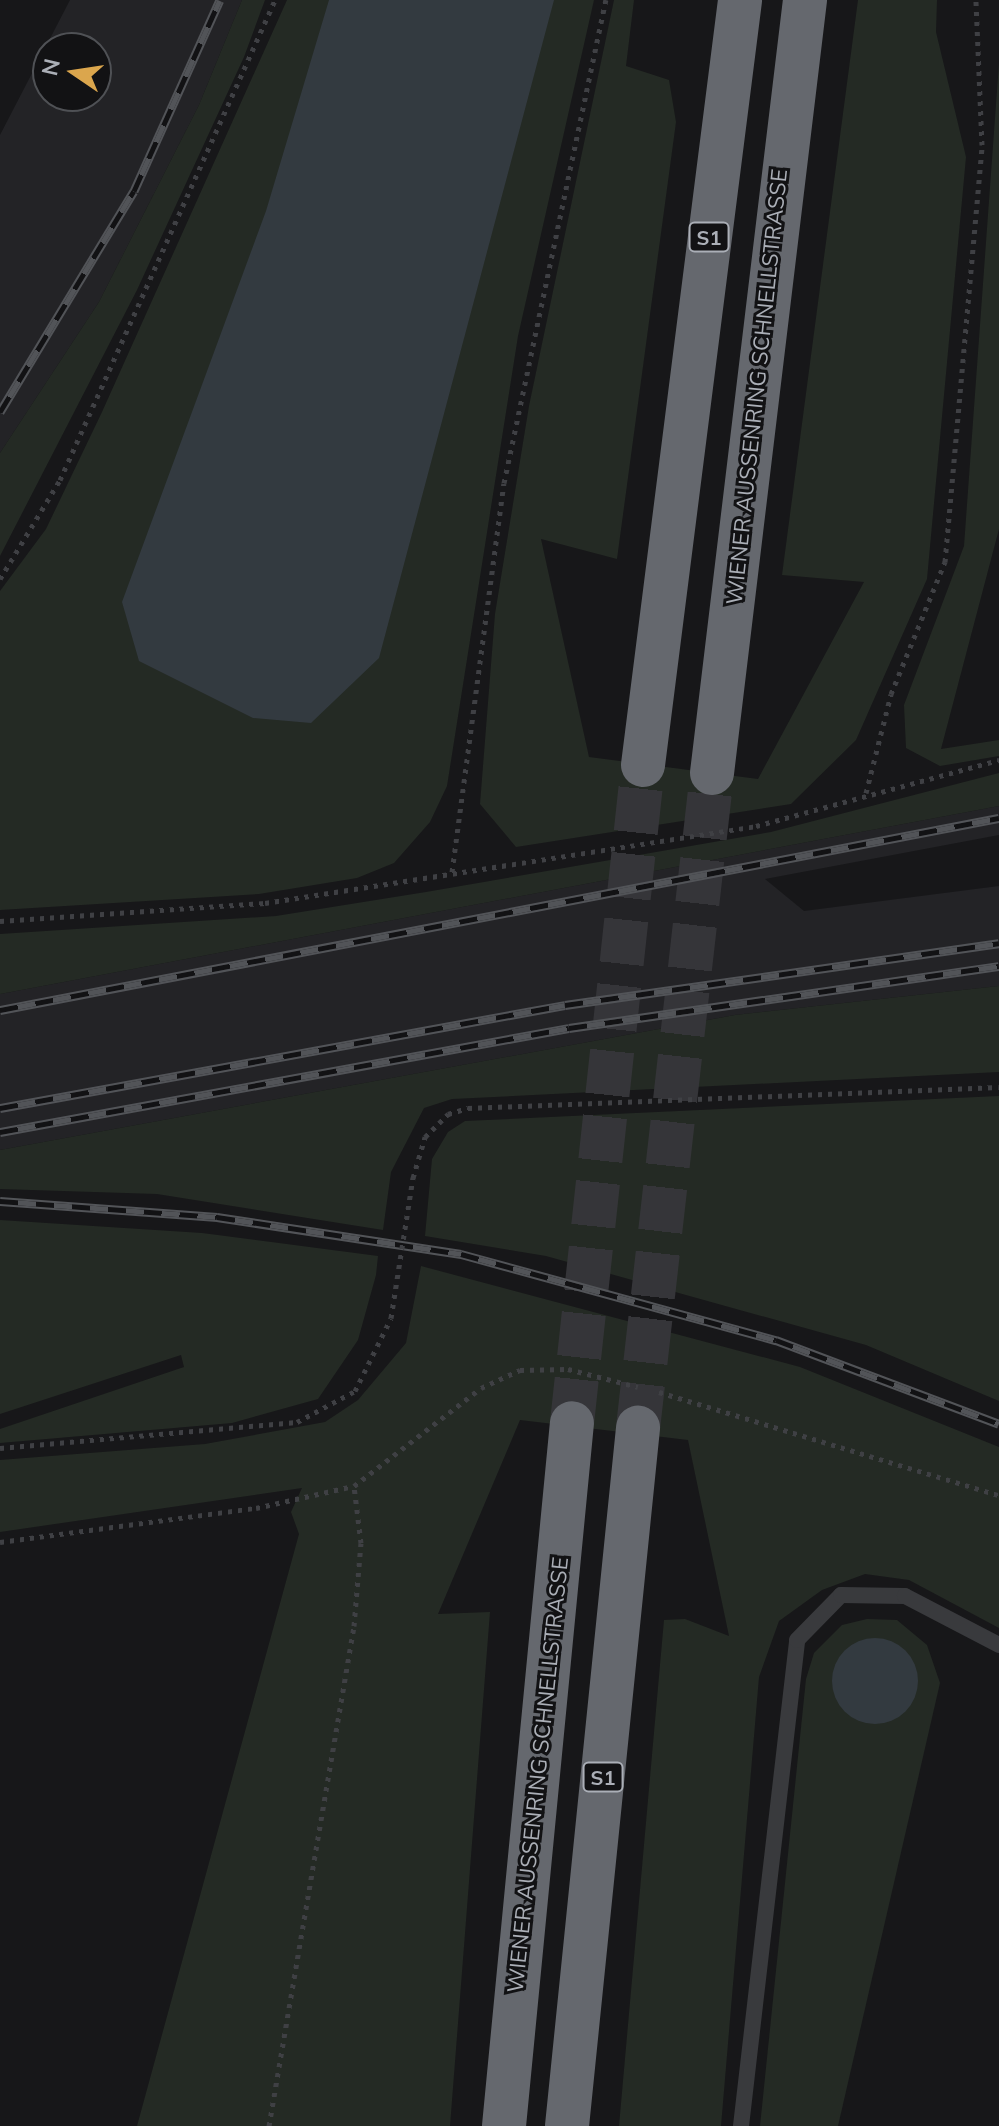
<!DOCTYPE html>
<html>
<head>
<meta charset="utf-8">
<style>
	body { margin:0 }
	#map { position:relative; width:999px; height:2126px; overflow:hidden; background:#171719; font-family:Mulish,sans-serif }
	div>[style] { position:absolute }
	[style*='--x'] { left:calc(var(--x)*1px); top:calc(var(--y)*1px); width:calc(var(--w)*1px); rotate:calc(var(--a)*1deg) }
	.built>* { inset:0; background:#232326 }
	.green>* { inset:0; background:#242a24 }
	.water>* { inset:0; background:#333a40 }
	.round { border-radius:50% }
	.motorway-tunnel>* { height:44px; margin-top:-22px; transform-origin:0; background:repeating-linear-gradient(90deg,#353539 0 44px,transparent 0 66px) }
	.path>* { height:5px; margin-top:-2.5px; transform-origin:0; background:repeating-linear-gradient(90deg,#3f4044 0 4px,transparent 0 10px) }
	.service>* { height:16px; margin:-8px; padding:0 8px; transform-origin:8px; border-radius:8px; background:#393a3d }
	.motorway>* { height:44px; margin:-22px; padding:0 22px; transform-origin:22px; border-radius:22px; background:#65686e }
	.rail>* { height:9px; margin-top:-4.5px; transform-origin:0; background:repeating-linear-gradient(90deg,#121214 0 18px,#525458 0 36px); box-sizing:border-box; border-block:2px solid #525458 }
	.path-bridge>* { height:5px; margin-top:-2.5px; transform-origin:0; background:repeating-linear-gradient(90deg,#3f4044 0 4px,transparent 0 10px) }
	span { translate:-50% -50%; white-space:nowrap; text-align:center; line-height:1.15; -webkit-text-stroke:6px #121214; paint-order:stroke }
	.shield-label span { padding:2px 6px; background:#121214; border:2px solid; border-radius:6px; -webkit-text-stroke-width:0 }
	.shield-label { font-size:20px; color:#abafb7; font-weight:700 }
	.street-label { font-size:22px; color:#abafb7 }
	.north { position:absolute; left:32px; top:32px; width:80px; height:80px; box-sizing:border-box; background:#121214; border:2px solid #4f5155; border-radius:50%; rotate:283deg; font-size:22px; font-weight:700; line-height:32px; text-align:center; color:#abafb7 }
	.north::after { content:''; display:block; margin:auto; width:28px; height:36px; background:#dba64d; clip-path:polygon(50% 0,100% 100%,50% 72%,0 100%) }
</style>
</head>
<body>
<div id="map">
	<div class="built">
		<i style="clip-path:polygon(evenodd,70px 0,242px 0,199px 105px,99px 302px,0 453px,0 135px,70px 0,48px 48px,96px 48px,96px 96px,48px 96px,48px 48px)"></i>
		<i style="clip-path:polygon(999px 806px,999px 835px,765px 879px,804px 911px,999px 886px,999px 986px,735px 1015px,0 1150px,0 994px)"></i>
	</div>
	<div class="green">
		<i style="clip-path:polygon(242px 0,265px 0,244px 57px,137px 290px,0 556px,0 453px,99px 302px,199px 105px)"></i>
		<i style="clip-path:polygon(287px 0,594px 0,518px 336px,447px 786px,430px 822px,394px 863px,357px 878px,259px 894px,0 910px,0 591px,46px 529px,102px 412px)"></i>
		<i style="clip-path:polygon(614px 0,634px 0,626px 66px,669px 80px,676px 122px,617px 559px,541px 539px,589px 757px,758px 779px,864px 582px,782px 575px,858px 0,937px 0,936px 32px,966px 157px,927px 579px,856px 740px,791px 804px,516px 847px,480px 804px,495px 614px,529px 406px)"></i>
		<i style="clip-path:polygon(999px 63px,999px 529px,941px 749px,999px 740px,999px 756px,940px 766px,906px 748px,904px 705px,964px 546px)"></i>
		<i style="clip-path:polygon(999px 773px,999px 806px,0 994px,0 934px,276px 916px,426px 892px,771px 832px)"></i>
		<i style="clip-path:polygon(999px 986px,999px 1072px,452px 1099px,424px 1108px,391px 1172px,383px 1230px,157px 1194px,0 1189px,0 1150px,735px 1015px)"></i>
		<i style="clip-path:polygon(999px 1096px,999px 1401px,866px 1345px,546px 1256px,425px 1236px,432px 1159px,448px 1132px,465px 1121px)"></i>
		<i style="clip-path:polygon(0 1220px,202px 1233px,378px 1256px,376px 1275px,358px 1340px,318px 1399px,232px 1423px,0 1443px,0 1429px,184px 1367px,181px 1355px,0 1414px)"></i>
		<i style="clip-path:polygon(421px 1266px,800px 1367px,999px 1447px,999px 1628px,909px 1580px,865px 1574px,822px 1590px,779px 1621px,759px 1677px,721px 2126px,619px 2126px,664px 1620px,685px 1619px,729px 1636px,688px 1440px,520px 1420px,438px 1614px,490px 1612px,450px 2126px,137px 2126px,299px 1534px,291px 1512px,302px 1488px,0 1532px,0 1460px,205px 1444px,325px 1422px,358px 1400px,406px 1343px)"></i>
		<i style="clip-path:polygon(867px 1619px,897px 1620px,927px 1645px,940px 1683px,838px 2126px,760px 2126px,806px 1679px,814px 1653px,842px 1625px)"></i>
	</div>
	<div class="water">
		<i style="clip-path:polygon(329px 0,554px 0,379px 658px,311px 723px,253px 718px,139px 661px,122px 602px,266px 211px)"></i>
		<i class="round" style="left:832px;top:1638px;width:86px;height:86px"></i>
	</div>
	<div class="motorway-tunnel">
		<i style="--x:572;--y:1423;--w:662;--a:-83.84"></i>
		<i style="--x:638;--y:1428;--w:659;--a:-83.55"></i>
	</div>
	<div class="path">
		<i style="--x:0;--y:579;--w:116;--a:-58.8"></i>
		<i style="--x:60;--y:480;--w:526;--a:-65.87"></i>
		<i style="--x:866;--y:793;--w:102;--a:-75.8"></i>
		<i style="--x:891;--y:694;--w:143;--a:-67.8"></i>
		<i style="--x:945;--y:562;--w:419;--a:-84.9"></i>
		<i style="--x:982;--y:145;--w:145;--a:-92.4"></i>
		<i style="--x:452;--y:872;--w:392;--a:-82.4"></i>
		<i style="--x:504;--y:483;--w:494;--a:-78.1"></i>
		<i style="--x:0;--y:921;--w:266;--a:-3.9"></i>
		<i style="--x:265;--y:903;--w:497;--a:-8.9"></i>
		<i style="--x:756;--y:826;--w:252;--a:-15.2"></i>
		<i style="--x:413;--y:1178;--w:43;--a:-73.7"></i>
		<i style="--x:425;--y:1137;--w:33;--a:-45"></i>
		<i style="--x:448;--y:1114;--w:21;--a:-17"></i>
		<i style="--x:468;--y:1108;--w:531;--a:-2.26"></i>
		<i style="--x:659;--y:1392;--w:355;--a:16.9"></i>
		<i style="--x:0;--y:1448;--w:298;--a:-5"></i>
		<i style="--x:297;--y:1422;--w:66;--a:-28.1"></i>
		<i style="--x:355;--y:1391;--w:81;--a:-63.7"></i>
		<i style="--x:0;--y:1542;--w:258;--a:-7.6"></i>
		<i style="--x:256;--y:1508;--w:100;--a:-12.7"></i>
		<i style="--x:354;--y:1486;--w:160;--a:-37.7"></i>
		<i style="--x:481;--y:1388;--w:43;--a:-24.8"></i>
		<i style="--x:520;--y:1370;--w:48;--a:-1.2"></i>
		<i style="--x:568;--y:1369;--w:72;--a:14.4"></i>
		<i style="--x:269;--y:2126;--w:507;--a:-80.35"></i>
		<i style="--x:354;--y:1626;--w:83;--a:-85.2"></i>
		<i style="--x:361;--y:1543;--w:57;--a:-97"></i>
	</div>
	<div class="service">
		<i style="--x:741;--y:2126;--w:489;--a:-83.4"></i>
		<i style="--x:797;--y:1640;--w:63;--a:-45.6"></i>
		<i style="--x:841;--y:1595;--w:64;--a:0.9"></i>
		<i style="--x:905;--y:1596;--w:106;--a:27.5"></i>
	</div>
	<div class="motorway">
		<i style="--x:643;--y:765;--w:771;--a:-82.77"></i>
		<i style="--x:712;--y:773;--w:779;--a:-83.14"></i>
		<i style="--x:504;--y:2126;--w:706;--a:-84.48"></i>
		<i style="--x:567;--y:2126;--w:702;--a:-84.19"></i>
	</div>
	<div class="rail">
		<i style="--x:0;--y:412;--w:258;--a:-58.8"></i>
		<i style="--x:134;--y:191;--w:209;--a:-65.8"></i>
		<i style="--x:0;--y:1010;--w:1017;--a:-10.88"></i>
		<i style="--x:0;--y:1108;--w:574;--a:-10.33"></i>
		<i style="--x:565;--y:1005;--w:438;--a:-8.1"></i>
		<i style="--x:0;--y:1132;--w:578;--a:-10.36"></i>
		<i style="--x:569;--y:1028;--w:434;--a:-8.2"></i>
		<i style="--x:0;--y:1201;--w:218;--a:4.2"></i>
		<i style="--x:217;--y:1217;--w:247;--a:8.6"></i>
		<i style="--x:461;--y:1254;--w:327;--a:15.3"></i>
		<i style="--x:776;--y:1340;--w:238;--a:20.6"></i>
	</div>
	<div class="path-bridge">
		<i style="--x:391;--y:1318;--w:142;--a:-81.1"></i>
	</div>
	<div class="shield-label">
		<span style="left:709px;top:237px">S1</span>
		<span style="left:603px;top:1777px">S1</span>
	</div>
	<div class="street-label">
		<span style="left:757px;top:387px;rotate:-84deg">WIENER AUSSENRING SCHNELLSTRASSE</span>
		<span style="left:538px;top:1775px;rotate:-84deg">WIENER AUSSENRING SCHNELLSTRASSE</span>
	</div>
	<div class="north">N</div>
</div>
</body>
</html>
